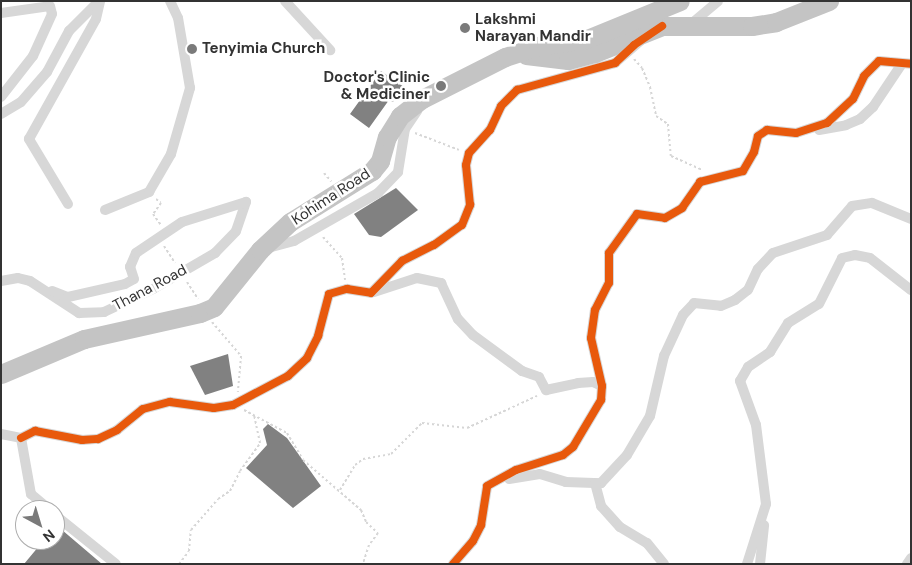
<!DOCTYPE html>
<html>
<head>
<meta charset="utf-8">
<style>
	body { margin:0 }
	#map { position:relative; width:912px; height:565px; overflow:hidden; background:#fff; font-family:"DM Sans",sans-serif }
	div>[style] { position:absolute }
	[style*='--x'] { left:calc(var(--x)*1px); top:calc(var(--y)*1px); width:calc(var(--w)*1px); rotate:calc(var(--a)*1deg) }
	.building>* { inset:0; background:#818181 }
	.path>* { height:2px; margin-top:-1px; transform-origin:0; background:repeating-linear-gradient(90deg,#d6d6d6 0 2.5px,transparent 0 5px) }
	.street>* { height:10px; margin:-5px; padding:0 5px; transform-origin:5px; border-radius:5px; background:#d7d7d7 }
	.highway>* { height:19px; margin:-9.5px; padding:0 9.5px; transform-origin:9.5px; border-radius:9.5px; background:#c4c4c4 }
	.cycleway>* { height:8px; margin:-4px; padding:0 4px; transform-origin:4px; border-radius:4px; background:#e8590c }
	.dots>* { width:14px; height:14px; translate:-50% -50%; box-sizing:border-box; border:2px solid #fff; border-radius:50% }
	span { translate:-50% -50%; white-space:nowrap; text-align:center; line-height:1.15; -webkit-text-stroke:5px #fff; paint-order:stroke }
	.poi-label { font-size:15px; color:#333; font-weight:700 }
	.left { translate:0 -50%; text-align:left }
	.right { translate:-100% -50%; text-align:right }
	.street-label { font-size:15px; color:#333 }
	.frame { position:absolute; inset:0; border:2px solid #333; pointer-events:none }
	.north { position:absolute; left:15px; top:500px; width:50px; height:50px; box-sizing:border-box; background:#fff; border:1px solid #adadad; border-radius:50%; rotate:141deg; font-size:14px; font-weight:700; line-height:20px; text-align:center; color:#333 }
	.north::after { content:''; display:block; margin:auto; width:18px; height:22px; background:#7a7a7a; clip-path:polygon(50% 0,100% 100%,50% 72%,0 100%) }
</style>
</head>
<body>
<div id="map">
	<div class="building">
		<i style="clip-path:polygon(381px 71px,404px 87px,393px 102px,389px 100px,369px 128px,350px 114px)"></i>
		<i style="clip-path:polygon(396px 188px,418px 210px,381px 237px,369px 235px,354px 214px)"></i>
		<i style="clip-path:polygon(228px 354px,233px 386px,205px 395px,190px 366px)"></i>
		<i style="clip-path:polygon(268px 424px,287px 438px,321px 486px,293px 508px,246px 468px,267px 445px,263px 429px)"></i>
		<i style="clip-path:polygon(55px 524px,102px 564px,24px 564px,44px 540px,55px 540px)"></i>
	</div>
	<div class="path">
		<i style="--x:634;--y:59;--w:12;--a:48"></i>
		<i style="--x:642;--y:68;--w:21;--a:67"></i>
		<i style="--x:650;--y:87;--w:30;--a:78"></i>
		<i style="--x:656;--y:116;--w:14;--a:34"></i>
		<i style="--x:668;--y:124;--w:32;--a:85"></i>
		<i style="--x:671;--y:156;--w:34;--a:24"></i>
		<i style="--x:415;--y:133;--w:47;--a:21.1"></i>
		<i style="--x:324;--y:173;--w:11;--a:49"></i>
		<i style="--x:156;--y:199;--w:6;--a:39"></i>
		<i style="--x:161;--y:203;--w:14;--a:126"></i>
		<i style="--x:153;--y:214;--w:14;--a:54"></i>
		<i style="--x:323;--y:237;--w:28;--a:48"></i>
		<i style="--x:342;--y:258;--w:22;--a:82"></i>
		<i style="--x:164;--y:246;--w:20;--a:57"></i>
		<i style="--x:187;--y:282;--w:20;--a:57"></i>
		<i style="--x:212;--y:322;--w:45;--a:49.5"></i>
		<i style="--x:241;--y:356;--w:36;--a:95"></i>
		<i style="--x:244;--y:410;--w:49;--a:28.1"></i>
		<i style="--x:287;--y:433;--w:31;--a:59"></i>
		<i style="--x:303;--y:460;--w:77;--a:40.8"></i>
		<i style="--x:361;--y:510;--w:13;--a:67"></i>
		<i style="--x:366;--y:522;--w:16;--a:43"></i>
		<i style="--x:378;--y:533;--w:15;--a:127"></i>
		<i style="--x:369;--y:545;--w:20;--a:108"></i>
		<i style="--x:340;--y:490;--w:29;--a:-59"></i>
		<i style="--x:355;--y:465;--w:10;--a:-37"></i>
		<i style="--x:363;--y:459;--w:28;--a:-10"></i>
		<i style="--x:391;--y:454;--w:44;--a:-45"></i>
		<i style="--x:422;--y:423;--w:45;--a:6.3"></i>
		<i style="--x:467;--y:428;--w:77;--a:-24.6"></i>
		<i style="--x:179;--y:564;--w:16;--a:-52"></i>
		<i style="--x:189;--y:551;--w:21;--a:-85"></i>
		<i style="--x:191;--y:530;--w:41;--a:-48.9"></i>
		<i style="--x:218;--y:499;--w:14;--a:-34"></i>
		<i style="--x:230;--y:491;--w:22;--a:-63"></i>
		<i style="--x:240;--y:471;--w:34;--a:-54"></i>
		<i style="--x:260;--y:443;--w:29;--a:-102"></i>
	</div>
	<div class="street">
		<i style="--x:285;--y:1;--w:67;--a:47.4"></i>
		<i style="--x:1;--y:13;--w:49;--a:-8.1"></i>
		<i style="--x:50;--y:6;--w:8;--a:76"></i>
		<i style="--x:52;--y:14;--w:46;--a:114.3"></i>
		<i style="--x:33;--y:56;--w:52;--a:128"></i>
		<i style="--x:691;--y:24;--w:35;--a:-40"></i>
		<i style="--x:1;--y:114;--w:23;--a:-31"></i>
		<i style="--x:21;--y:102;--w:40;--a:-49"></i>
		<i style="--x:47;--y:72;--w:47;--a:-61.8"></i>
		<i style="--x:69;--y:31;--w:42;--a:-45"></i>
		<i style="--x:819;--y:130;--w:27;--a:-10"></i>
		<i style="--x:846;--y:125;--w:15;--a:-23"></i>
		<i style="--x:860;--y:119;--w:18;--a:-43"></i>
		<i style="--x:873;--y:107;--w:50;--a:-56.3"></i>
		<i style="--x:68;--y:204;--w:76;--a:-121"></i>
		<i style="--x:29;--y:139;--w:137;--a:-60.8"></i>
		<i style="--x:96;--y:19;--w:18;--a:-77"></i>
		<i style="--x:105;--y:210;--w:48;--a:-22.2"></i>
		<i style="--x:149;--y:192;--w:44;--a:-59.9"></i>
		<i style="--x:171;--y:154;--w:69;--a:-73.9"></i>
		<i style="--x:190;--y:88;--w:71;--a:-99.7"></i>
		<i style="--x:178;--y:18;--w:19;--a:-115"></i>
		<i style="--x:268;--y:248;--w:27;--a:-15"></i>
		<i style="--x:294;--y:241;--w:97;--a:-29.7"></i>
		<i style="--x:378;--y:193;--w:29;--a:-46"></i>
		<i style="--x:398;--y:172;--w:44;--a:-80.8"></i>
		<i style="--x:405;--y:129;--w:22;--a:-56"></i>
		<i style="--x:1;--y:281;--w:17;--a:-10"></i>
		<i style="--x:18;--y:278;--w:12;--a:14"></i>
		<i style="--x:30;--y:281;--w:59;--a:33.1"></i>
		<i style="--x:79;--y:313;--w:25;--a:-2"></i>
		<i style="--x:104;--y:312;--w:54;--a:-25.1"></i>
		<i style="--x:153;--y:289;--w:72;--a:-30.1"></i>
		<i style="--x:215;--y:253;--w:30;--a:-46"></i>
		<i style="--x:236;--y:231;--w:31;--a:-71"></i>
		<i style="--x:52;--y:291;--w:17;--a:21"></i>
		<i style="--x:68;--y:297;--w:58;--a:-12.8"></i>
		<i style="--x:125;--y:284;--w:10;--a:-29"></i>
		<i style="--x:134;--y:279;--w:13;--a:-108"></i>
		<i style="--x:130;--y:267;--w:15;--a:-67"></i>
		<i style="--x:136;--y:253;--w:55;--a:-34"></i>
		<i style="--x:182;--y:222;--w:67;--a:-17.4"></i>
		<i style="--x:374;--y:292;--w:45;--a:-18"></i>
		<i style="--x:417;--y:278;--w:25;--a:12"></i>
		<i style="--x:441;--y:283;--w:40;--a:65"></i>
		<i style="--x:458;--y:319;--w:22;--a:47"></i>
		<i style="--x:473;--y:335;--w:61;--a:36.3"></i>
		<i style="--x:522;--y:371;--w:18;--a:19"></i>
		<i style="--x:539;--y:377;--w:15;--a:62"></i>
		<i style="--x:546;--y:390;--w:33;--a:-12"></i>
		<i style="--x:578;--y:383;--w:15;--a:-4"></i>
		<i style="--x:593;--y:382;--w:10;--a:24"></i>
		<i style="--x:1;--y:434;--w:20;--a:11"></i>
		<i style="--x:21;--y:438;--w:57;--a:79.9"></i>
		<i style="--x:31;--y:494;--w:25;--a:40"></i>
		<i style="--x:21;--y:438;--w:16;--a:-27"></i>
		<i style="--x:35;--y:431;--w:48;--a:10.8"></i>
		<i style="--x:82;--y:440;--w:16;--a:-4"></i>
		<i style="--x:98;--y:439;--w:21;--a:-25"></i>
		<i style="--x:117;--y:430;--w:33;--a:-39"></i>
		<i style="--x:143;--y:409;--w:28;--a:-15"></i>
		<i style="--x:170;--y:402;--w:44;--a:7.8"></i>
		<i style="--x:214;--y:408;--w:19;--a:-9"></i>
		<i style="--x:233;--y:405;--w:62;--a:-27.8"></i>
		<i style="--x:288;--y:376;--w:26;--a:-43"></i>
		<i style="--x:307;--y:358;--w:25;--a:-63"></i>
		<i style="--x:318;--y:336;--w:43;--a:-75.3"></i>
		<i style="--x:329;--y:294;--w:19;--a:-16"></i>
		<i style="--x:347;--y:289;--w:24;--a:9"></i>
		<i style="--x:371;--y:293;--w:45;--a:-45.9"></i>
		<i style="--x:402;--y:261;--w:36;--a:-27"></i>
		<i style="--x:434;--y:245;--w:34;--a:-36"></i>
		<i style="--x:462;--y:225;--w:22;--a:-68"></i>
		<i style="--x:470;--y:205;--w:40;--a:-95.7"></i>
		<i style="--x:466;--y:165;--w:12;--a:-76"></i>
		<i style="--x:469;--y:153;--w:31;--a:-48"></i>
		<i style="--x:490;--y:130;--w:26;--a:-65"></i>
		<i style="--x:501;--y:106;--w:23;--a:-45"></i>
		<i style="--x:517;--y:90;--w:102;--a:-15.4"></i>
		<i style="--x:615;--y:63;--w:33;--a:-41"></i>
		<i style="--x:509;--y:479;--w:31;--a:-9"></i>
		<i style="--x:540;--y:474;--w:27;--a:17"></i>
		<i style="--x:566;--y:482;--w:35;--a:2"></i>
		<i style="--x:601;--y:483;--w:38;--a:-47"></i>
		<i style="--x:627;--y:455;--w:45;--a:-59.5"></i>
		<i style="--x:650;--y:416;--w:62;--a:-76.9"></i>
		<i style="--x:664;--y:356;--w:45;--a:-65.1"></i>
		<i style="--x:683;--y:315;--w:16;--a:-47"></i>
		<i style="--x:694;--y:303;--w:27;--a:6"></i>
		<i style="--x:721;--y:306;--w:15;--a:-23"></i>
		<i style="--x:735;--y:300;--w:16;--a:-38"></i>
		<i style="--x:748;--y:290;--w:23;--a:-65"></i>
		<i style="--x:758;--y:269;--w:22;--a:-47"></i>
		<i style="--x:773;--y:253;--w:57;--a:-18.4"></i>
		<i style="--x:827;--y:235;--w:38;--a:-49"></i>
		<i style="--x:852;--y:206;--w:20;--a:-9"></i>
		<i style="--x:872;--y:203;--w:42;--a:22.3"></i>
		<i style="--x:595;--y:483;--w:24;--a:75"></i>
		<i style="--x:601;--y:506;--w:28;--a:48"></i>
		<i style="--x:620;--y:527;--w:31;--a:31"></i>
		<i style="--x:647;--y:543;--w:27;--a:51"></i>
		<i style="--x:55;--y:515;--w:78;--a:38.8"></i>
		<i style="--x:453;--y:564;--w:30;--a:-49"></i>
		<i style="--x:473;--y:541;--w:18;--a:-63"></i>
		<i style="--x:481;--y:525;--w:39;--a:-81"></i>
		<i style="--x:487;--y:486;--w:33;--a:-29"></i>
		<i style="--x:516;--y:470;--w:49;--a:-17.7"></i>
		<i style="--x:563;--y:455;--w:13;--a:-39"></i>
		<i style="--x:573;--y:447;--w:55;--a:-59.2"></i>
		<i style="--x:601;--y:400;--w:14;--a:-86"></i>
		<i style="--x:602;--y:386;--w:49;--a:-102.9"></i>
		<i style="--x:591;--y:338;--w:28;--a:-82"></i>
		<i style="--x:595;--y:310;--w:30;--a:-63"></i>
		<i style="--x:609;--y:283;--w:30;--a:-90"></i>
		<i style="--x:609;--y:253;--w:48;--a:-54.3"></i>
		<i style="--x:637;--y:214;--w:28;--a:8"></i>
		<i style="--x:665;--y:218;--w:20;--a:-30"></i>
		<i style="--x:682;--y:208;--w:32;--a:-55"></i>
		<i style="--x:700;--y:182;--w:44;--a:-14.3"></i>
		<i style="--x:743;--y:171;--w:22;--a:-60"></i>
		<i style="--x:754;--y:152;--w:16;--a:-76"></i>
		<i style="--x:758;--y:136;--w:11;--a:-34"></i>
		<i style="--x:767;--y:130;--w:29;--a:6"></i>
		<i style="--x:796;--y:133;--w:33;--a:-18"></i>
		<i style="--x:827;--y:123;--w:35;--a:-43"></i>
		<i style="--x:853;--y:99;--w:25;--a:-64"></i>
		<i style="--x:864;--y:76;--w:21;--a:-45"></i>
		<i style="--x:879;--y:61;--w:32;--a:5"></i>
		<i style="--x:747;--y:564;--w:63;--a:-72.4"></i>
		<i style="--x:766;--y:504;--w:80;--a:-97.2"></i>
		<i style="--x:756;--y:425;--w:47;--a:-110"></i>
		<i style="--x:740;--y:381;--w:16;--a:-60"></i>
		<i style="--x:748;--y:367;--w:27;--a:-34"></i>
		<i style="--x:770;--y:352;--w:34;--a:-58"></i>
		<i style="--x:788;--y:323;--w:36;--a:-32"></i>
		<i style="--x:819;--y:304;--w:51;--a:-63.4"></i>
		<i style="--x:842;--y:258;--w:13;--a:-13"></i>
		<i style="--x:855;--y:255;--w:15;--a:11"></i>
		<i style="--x:870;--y:258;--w:52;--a:38"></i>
		<i style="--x:760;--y:564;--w:39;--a:-84"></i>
		<i style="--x:907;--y:564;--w:7;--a:-56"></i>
	</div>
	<div class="highway">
		<i style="--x:526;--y:55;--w:42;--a:6.8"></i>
		<i style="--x:568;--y:60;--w:28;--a:-15"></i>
		<i style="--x:595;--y:53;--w:72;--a:-21.9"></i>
		<i style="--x:662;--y:26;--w:90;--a:0"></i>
		<i style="--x:752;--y:26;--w:24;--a:-9"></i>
		<i style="--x:776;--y:22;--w:57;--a:-21.6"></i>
		<i style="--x:1;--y:374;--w:90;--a:-22.9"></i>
		<i style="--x:84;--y:339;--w:119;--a:-12.6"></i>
		<i style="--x:200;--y:313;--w:15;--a:-23"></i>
		<i style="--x:214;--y:307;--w:73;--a:-51.1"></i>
		<i style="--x:260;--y:250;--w:41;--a:-43"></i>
		<i style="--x:290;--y:222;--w:97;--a:-31.9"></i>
		<i style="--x:372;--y:171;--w:13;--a:-51"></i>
		<i style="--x:380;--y:161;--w:25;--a:-74"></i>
		<i style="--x:387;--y:137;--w:25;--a:-58"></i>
		<i style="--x:400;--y:116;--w:28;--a:-38"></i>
		<i style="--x:422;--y:99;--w:93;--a:-26.8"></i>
		<i style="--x:505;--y:57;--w:35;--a:-18"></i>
		<i style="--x:538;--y:46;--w:49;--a:-8.1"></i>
		<i style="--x:587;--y:39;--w:100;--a:-22.2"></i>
	</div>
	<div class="cycleway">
		<i style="--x:21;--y:438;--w:16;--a:-27"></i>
		<i style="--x:35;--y:431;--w:48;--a:10.8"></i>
		<i style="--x:82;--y:440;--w:16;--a:-4"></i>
		<i style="--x:98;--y:439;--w:21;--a:-25"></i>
		<i style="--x:117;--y:430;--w:33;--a:-39"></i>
		<i style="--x:143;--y:409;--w:28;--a:-15"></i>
		<i style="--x:170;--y:402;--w:44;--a:7.8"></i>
		<i style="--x:214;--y:408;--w:19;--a:-9"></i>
		<i style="--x:233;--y:405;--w:62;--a:-27.8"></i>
		<i style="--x:288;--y:376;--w:26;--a:-43"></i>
		<i style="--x:307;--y:358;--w:25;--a:-63"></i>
		<i style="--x:318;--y:336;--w:43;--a:-75.3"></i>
		<i style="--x:329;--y:294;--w:19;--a:-16"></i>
		<i style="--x:347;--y:289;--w:24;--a:9"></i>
		<i style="--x:371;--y:293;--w:45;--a:-45.9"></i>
		<i style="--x:402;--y:261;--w:36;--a:-27"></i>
		<i style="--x:434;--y:245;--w:34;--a:-36"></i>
		<i style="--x:462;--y:225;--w:22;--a:-68"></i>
		<i style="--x:470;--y:205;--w:40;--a:-95.7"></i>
		<i style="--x:466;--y:165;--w:12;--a:-76"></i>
		<i style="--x:469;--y:153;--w:31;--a:-48"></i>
		<i style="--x:490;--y:130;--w:26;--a:-65"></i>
		<i style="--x:501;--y:106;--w:23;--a:-45"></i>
		<i style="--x:517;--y:90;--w:102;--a:-15.4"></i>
		<i style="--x:615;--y:63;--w:26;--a:-43"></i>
		<i style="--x:634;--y:45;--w:34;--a:-34"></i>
		<i style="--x:453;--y:564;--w:30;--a:-49"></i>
		<i style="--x:473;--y:541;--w:18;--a:-63"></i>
		<i style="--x:481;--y:525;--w:39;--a:-81"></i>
		<i style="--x:487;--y:486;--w:33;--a:-29"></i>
		<i style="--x:516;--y:470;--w:49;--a:-17.7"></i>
		<i style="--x:563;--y:455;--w:13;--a:-39"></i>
		<i style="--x:573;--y:447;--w:55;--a:-59.2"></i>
		<i style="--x:601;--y:400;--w:14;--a:-86"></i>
		<i style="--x:602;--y:386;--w:49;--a:-102.9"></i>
		<i style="--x:591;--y:338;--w:28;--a:-82"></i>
		<i style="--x:595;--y:310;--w:30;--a:-63"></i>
		<i style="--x:609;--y:283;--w:30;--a:-90"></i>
		<i style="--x:609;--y:253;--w:48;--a:-54.3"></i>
		<i style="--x:637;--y:214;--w:28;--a:8"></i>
		<i style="--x:665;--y:218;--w:20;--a:-30"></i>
		<i style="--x:682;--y:208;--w:32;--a:-55"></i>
		<i style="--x:700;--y:182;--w:44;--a:-14.3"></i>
		<i style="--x:743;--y:171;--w:22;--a:-60"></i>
		<i style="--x:754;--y:152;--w:16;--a:-76"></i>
		<i style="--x:758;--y:136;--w:11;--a:-34"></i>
		<i style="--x:767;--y:130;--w:29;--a:6"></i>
		<i style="--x:796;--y:133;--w:33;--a:-18"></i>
		<i style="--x:827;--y:123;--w:35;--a:-43"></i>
		<i style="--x:853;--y:99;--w:25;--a:-64"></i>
		<i style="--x:864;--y:76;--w:21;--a:-45"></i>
		<i style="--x:879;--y:61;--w:32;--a:5"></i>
	</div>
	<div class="dots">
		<i style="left:465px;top:28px;background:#7a7a7a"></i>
		<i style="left:192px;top:49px;background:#7a7a7a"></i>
		<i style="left:441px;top:86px;background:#7a7a7a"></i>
	</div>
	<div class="poi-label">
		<span class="left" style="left:475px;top:28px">Lakshmi<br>Narayan Mandir</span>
		<span class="left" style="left:202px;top:49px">Tenyimia Church</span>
		<span class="right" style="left:430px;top:86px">Doctor's Clinic<br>&amp; Mediciner</span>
	</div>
	<div class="street-label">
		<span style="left:331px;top:197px;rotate:-33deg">Kohima Road</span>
		<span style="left:150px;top:288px;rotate:-28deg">Thana Road</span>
	</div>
	<div class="frame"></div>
	<div class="north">N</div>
</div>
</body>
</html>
